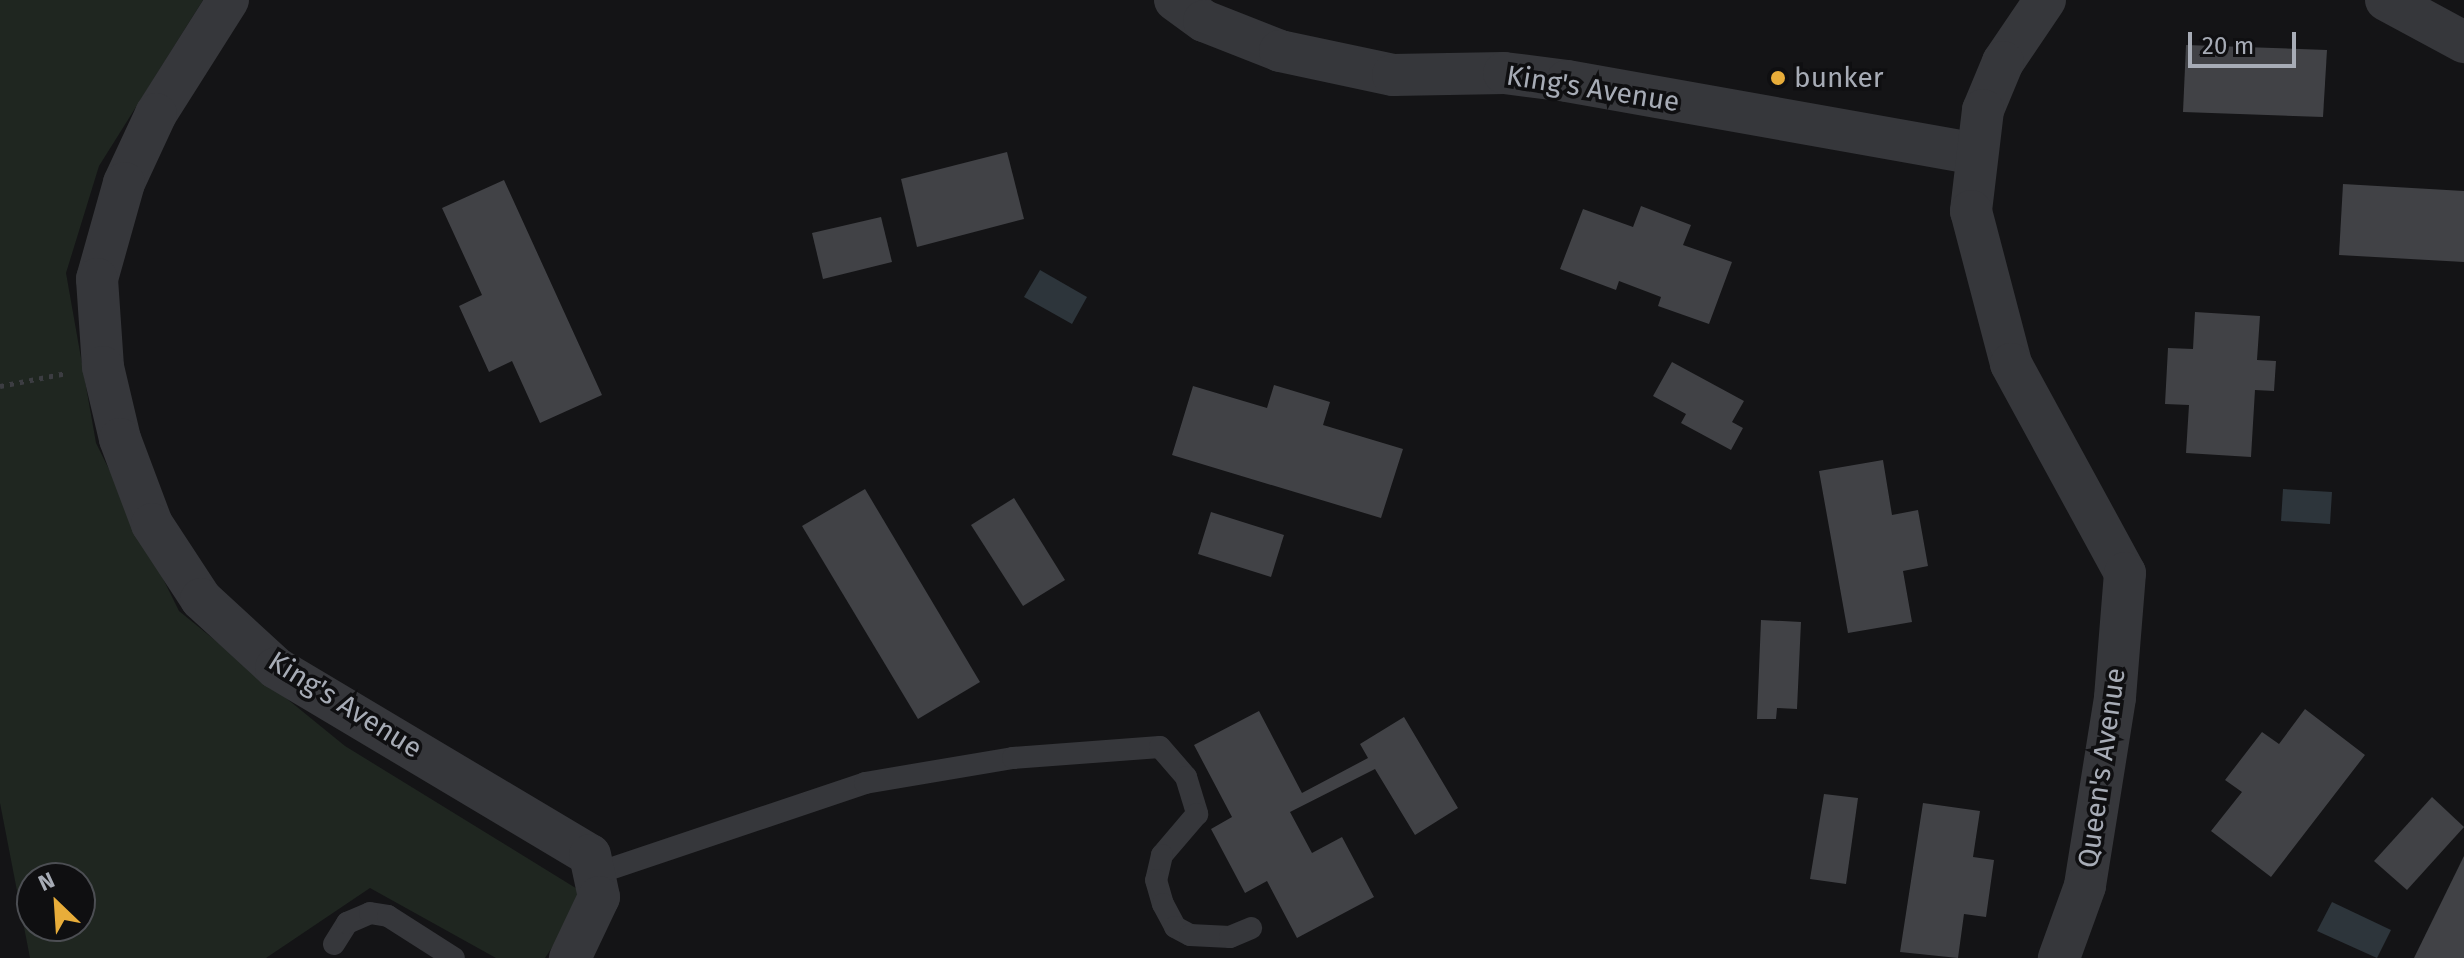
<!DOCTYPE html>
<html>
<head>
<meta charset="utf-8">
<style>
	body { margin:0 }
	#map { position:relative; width:2464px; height:958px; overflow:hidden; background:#141416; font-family:"Fira Sans",sans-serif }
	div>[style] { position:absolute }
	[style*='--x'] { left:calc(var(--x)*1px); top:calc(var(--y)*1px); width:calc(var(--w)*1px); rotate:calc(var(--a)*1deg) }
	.green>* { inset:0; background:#1f2620 }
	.water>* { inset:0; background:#2d353b }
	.building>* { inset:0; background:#414246 }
	.path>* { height:5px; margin-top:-2.5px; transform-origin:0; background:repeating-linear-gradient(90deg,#3c3d42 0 4px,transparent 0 10px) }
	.service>* { height:22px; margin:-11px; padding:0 11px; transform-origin:11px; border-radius:11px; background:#36373b }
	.minor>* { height:42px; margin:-21px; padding:0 21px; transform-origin:21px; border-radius:21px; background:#36373b }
	.dots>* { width:22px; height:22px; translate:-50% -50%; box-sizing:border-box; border:4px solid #0f0f11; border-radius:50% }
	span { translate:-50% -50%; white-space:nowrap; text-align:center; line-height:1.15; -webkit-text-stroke:7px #0f0f11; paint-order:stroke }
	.poi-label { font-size:28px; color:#a7acb6 }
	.left { translate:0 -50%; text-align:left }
	.street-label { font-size:28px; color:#a7acb6 }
	.north { position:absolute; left:16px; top:862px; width:80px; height:80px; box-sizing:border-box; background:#0f0f11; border:2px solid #4c4e53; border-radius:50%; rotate:335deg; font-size:22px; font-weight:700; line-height:32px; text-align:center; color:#a7acb6 }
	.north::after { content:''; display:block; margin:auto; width:28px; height:36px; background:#e8ad3a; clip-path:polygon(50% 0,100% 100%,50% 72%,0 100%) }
	.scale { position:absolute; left:2188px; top:32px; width:108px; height:36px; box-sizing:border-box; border:4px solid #a7acb6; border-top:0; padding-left:10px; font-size:24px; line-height:28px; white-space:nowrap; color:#a7acb6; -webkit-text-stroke:6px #0f0f11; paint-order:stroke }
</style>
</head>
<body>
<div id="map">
	<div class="green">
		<i style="clip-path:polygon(evenodd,0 0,203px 0,99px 166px,66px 273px,96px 443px,179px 611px,345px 746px,587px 895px,545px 958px,496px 958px,370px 888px,266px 958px,30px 958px,0 803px,0 0,32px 878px,80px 878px,80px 926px,32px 926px,32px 878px)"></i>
	</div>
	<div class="water">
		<i style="clip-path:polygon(1040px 270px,1087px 297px,1072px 324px,1024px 297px)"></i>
		<i style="clip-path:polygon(2283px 489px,2332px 492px,2330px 524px,2281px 521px)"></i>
		<i style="clip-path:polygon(2332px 902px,2391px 930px,2377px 958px,2317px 931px)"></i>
	</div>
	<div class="building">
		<i style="clip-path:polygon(2186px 45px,2327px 50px,2323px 117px,2183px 112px)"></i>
		<i style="clip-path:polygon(1007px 152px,1024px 219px,917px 247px,901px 179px)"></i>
		<i style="clip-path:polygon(504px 180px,602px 395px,540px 423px,512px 361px,489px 372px,459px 306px,482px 295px,442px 208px)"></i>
		<i style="clip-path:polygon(2343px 184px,2464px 191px,2464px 262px,2339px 255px)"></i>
		<i style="clip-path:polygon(1641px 206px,1691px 225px,1683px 245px,1732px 262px,1709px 324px,1658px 306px,1661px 297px,1619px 281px,1616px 290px,1560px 269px,1583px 209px,1633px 227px)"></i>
		<i style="clip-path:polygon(881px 217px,892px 262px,823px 279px,812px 233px)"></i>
		<i style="clip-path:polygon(2195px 312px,2260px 316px,2257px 360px,2276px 361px,2274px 391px,2255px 390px,2251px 457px,2186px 453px,2189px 405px,2165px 404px,2168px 348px,2193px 349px)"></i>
		<i style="clip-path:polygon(1672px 362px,1744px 401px,1732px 422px,1743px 428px,1731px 450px,1681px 423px,1686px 414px,1653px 396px)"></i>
		<i style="clip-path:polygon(1274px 385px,1330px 402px,1323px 425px,1403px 449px,1381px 518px,1172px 455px,1193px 386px,1267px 408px)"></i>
		<i style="clip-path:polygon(1883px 460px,1892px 515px,1918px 510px,1928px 566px,1903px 571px,1912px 622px,1848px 633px,1819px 471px)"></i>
		<i style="clip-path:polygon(865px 489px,980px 682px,918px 719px,802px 526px)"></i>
		<i style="clip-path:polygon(1014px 498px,1065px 580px,1023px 606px,971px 525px)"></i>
		<i style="clip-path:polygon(1211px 512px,1284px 535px,1271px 577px,1198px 554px)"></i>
		<i style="clip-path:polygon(1761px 620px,1801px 622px,1797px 709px,1777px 708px,1776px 719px,1757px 719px)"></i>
		<i style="clip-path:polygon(2305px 709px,2365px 755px,2271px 877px,2211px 831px,2242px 792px,2225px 780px,2262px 732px,2279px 744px)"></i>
		<i style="clip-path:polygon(1259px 711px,1302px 793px,1368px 758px,1360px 744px,1404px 717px,1458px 808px,1415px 835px,1375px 769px,1290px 812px,1312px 853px,1342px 837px,1374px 897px,1297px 938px,1267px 881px,1245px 893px,1211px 829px,1232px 817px,1194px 745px)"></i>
		<i style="clip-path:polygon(1824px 794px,1858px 798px,1846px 884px,1810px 879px)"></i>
		<i style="clip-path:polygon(2432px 797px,2464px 827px,2407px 890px,2374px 861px)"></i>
		<i style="clip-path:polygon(1923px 803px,1980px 811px,1973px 857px,1994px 860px,1986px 917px,1964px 914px,1958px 958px,1900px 952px)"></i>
		<i style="clip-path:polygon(2464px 856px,2464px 958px,2414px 958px)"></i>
	</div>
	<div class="path">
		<i style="--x:0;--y:386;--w:68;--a:-11"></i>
	</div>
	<div class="service">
		<i style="--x:598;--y:873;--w:282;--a:-18.6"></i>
		<i style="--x:865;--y:783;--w:150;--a:-9.6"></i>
		<i style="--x:1013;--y:758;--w:147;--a:-4.3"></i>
		<i style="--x:1160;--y:747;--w:40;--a:49"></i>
		<i style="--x:1186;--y:777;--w:39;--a:73"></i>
		<i style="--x:1197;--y:814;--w:54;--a:130.5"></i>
		<i style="--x:1162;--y:855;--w:26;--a:103"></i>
		<i style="--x:1156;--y:880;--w:25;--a:74"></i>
		<i style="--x:1163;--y:904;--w:26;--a:62"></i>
		<i style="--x:1175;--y:927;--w:17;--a:28"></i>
		<i style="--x:1190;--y:935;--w:40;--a:2.9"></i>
		<i style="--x:1230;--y:937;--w:23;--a:-23"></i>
		<i style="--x:334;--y:944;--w:25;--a:-58"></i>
		<i style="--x:347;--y:923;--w:25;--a:-23"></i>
		<i style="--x:370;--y:913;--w:18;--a:9"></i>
		<i style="--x:388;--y:916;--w:78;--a:32.5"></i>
	</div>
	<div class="minor">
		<i style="--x:228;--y:0;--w:135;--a:122.3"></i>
		<i style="--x:156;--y:114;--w:76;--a:114.9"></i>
		<i style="--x:124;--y:183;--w:100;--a:105.7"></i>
		<i style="--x:97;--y:279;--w:88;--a:86.1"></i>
		<i style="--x:103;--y:367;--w:74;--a:76.7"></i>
		<i style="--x:120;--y:439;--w:91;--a:69.4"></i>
		<i style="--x:152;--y:524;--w:90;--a:56.8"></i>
		<i style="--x:201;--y:599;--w:102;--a:42.6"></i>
		<i style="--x:276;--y:668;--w:365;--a:30.8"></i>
		<i style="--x:590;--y:855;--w:43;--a:77.9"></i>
		<i style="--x:599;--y:897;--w:68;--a:115.4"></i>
		<i style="--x:1175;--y:0;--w:36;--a:36"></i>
		<i style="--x:1204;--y:21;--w:82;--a:21.5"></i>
		<i style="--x:1280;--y:51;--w:116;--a:12"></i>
		<i style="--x:1393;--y:75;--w:111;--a:-1"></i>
		<i style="--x:1504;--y:73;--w:64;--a:7.2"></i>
		<i style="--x:1567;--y:81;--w:412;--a:10.1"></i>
		<i style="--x:2045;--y:0;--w:75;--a:124.1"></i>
		<i style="--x:2003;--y:62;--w:52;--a:112.6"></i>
		<i style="--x:1983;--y:110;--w:102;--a:96.8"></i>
		<i style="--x:1971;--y:211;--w:158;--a:75.3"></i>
		<i style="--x:2011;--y:364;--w:238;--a:61.4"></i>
		<i style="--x:2125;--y:573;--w:125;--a:94.6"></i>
		<i style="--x:2115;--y:698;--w:190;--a:99.1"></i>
		<i style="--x:2085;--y:886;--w:77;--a:109.9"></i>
		<i style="--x:2386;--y:0;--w:89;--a:28.3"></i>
	</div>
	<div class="dots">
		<i style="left:1778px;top:78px;background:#e8ad3a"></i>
	</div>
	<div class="poi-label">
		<span class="left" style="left:1794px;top:78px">bunker</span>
	</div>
	<div class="street-label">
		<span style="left:1593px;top:89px;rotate:9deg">King's Avenue</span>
		<span style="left:345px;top:705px;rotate:32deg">King's Avenue</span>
		<span style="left:2102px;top:768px;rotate:-82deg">Queen's Avenue</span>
	</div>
	<div class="north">N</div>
	<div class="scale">20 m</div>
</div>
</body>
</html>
